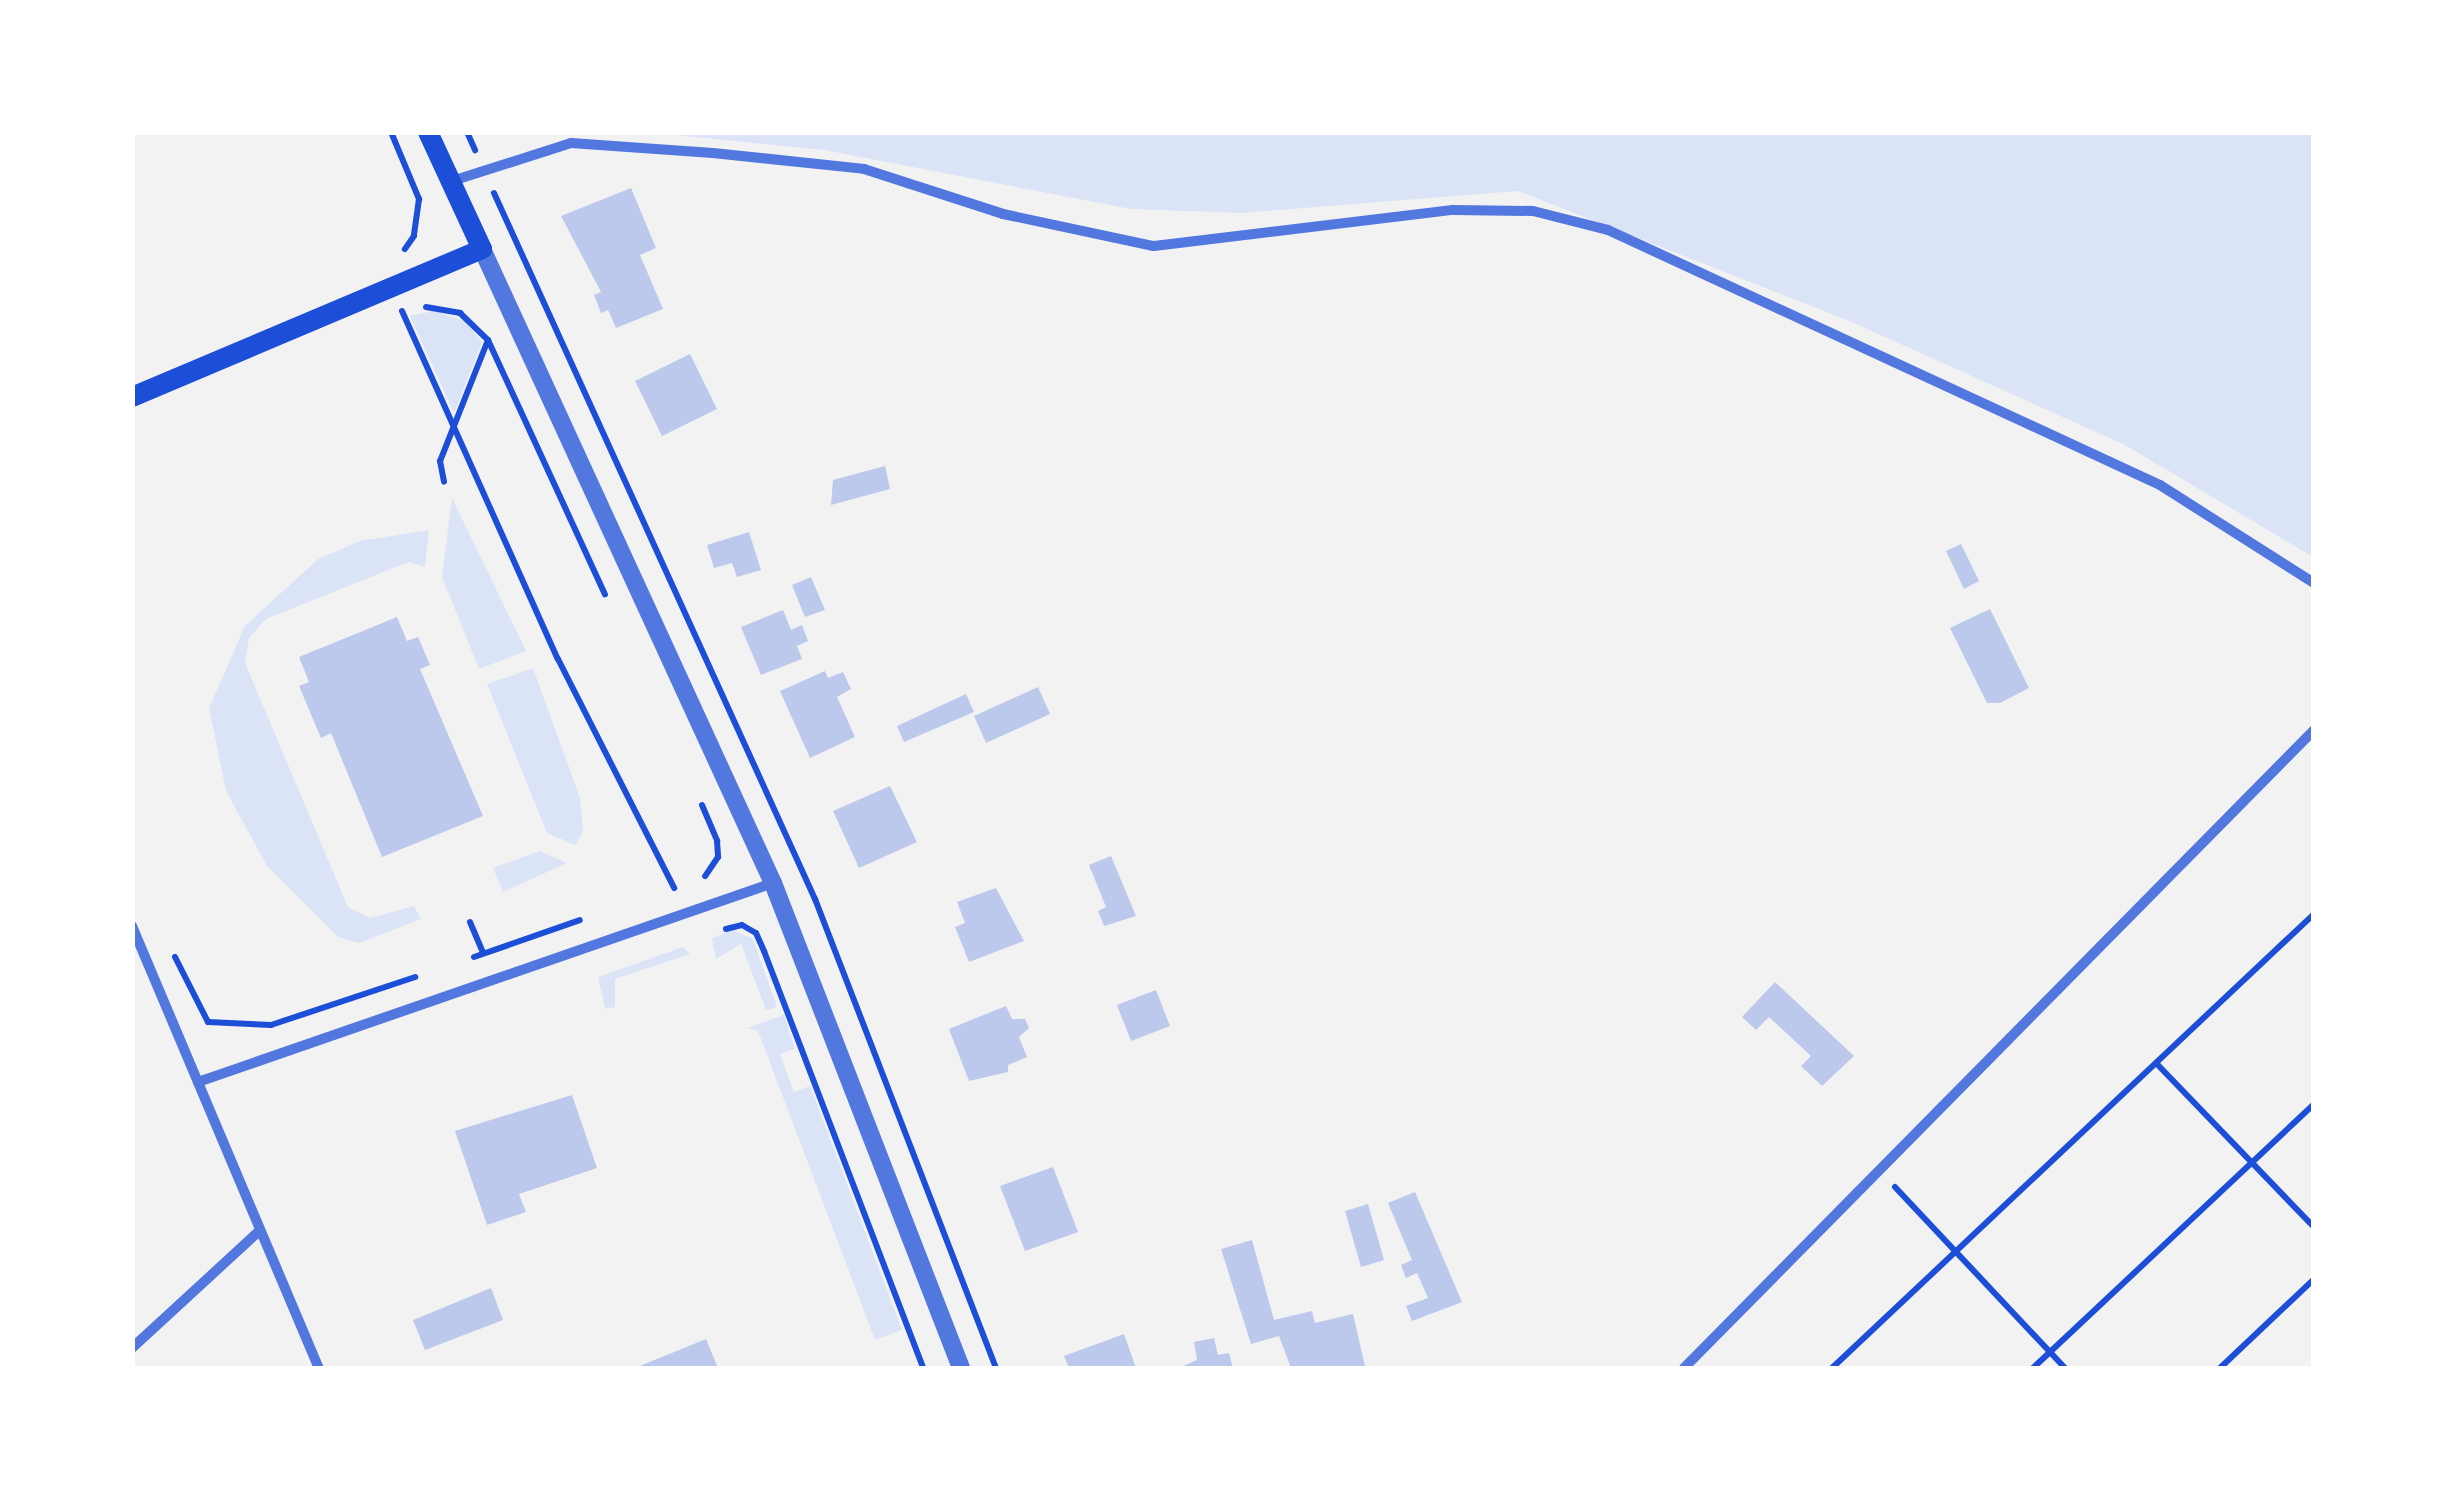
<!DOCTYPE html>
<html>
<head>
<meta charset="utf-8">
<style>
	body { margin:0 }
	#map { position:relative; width:2446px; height:1501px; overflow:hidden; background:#f2f2f2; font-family:"Public Sans",sans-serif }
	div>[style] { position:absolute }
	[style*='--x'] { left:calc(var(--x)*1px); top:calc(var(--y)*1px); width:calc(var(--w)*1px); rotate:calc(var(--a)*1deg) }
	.green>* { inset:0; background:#dbe4f7 }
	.building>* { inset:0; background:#bdc9ec }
	.path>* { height:6px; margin:-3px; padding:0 3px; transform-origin:3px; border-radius:3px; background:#1d4ed8 }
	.minor>* { height:10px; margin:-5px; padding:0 5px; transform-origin:5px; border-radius:5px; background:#5277de }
	.tertiary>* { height:18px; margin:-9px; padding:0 9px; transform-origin:9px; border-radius:9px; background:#5277de }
	.secondary>* { height:20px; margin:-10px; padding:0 10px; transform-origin:10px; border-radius:10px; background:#1d4ed8 }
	span { translate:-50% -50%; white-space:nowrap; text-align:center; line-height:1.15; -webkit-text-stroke:10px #fff; paint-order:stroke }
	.frame { position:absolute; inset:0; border:135px solid #fff; pointer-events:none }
</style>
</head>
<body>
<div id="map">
	<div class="green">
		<i style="clip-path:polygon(656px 133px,2313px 133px,2313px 557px,2125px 445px,1847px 320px,1518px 191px,1242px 213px,1131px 209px,824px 150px)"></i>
		<i style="clip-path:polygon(434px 311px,465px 321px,482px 342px,454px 413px,410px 316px)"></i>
		<i style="clip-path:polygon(452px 498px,526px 651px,479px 669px,442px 577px)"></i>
		<i style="clip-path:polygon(429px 530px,425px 567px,408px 562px,266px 619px,249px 638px,245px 663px,348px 907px,370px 918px,414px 906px,421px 919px,359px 943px,338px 937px,267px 866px,226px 791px,209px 708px,245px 626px,318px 559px,360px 541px)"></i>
		<i style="clip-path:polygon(533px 668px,580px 798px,583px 832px,575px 845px,547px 833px,487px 684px)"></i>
		<i style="clip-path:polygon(540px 851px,567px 863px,503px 892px,493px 868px)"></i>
		<i style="clip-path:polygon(733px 930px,753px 939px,777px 1007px,766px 1010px,741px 944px,716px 959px,712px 938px)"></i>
		<i style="clip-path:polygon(683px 947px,690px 954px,615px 979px,615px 1007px,605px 1009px,598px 977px)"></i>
		<i style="clip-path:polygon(784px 1015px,795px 1049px,780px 1054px,794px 1092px,810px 1086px,902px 1330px,875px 1340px,758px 1031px,747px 1028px)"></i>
	</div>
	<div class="building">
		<i style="clip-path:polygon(631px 188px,656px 248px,640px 255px,663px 309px,616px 328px,608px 310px,601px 313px,594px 295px,601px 292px,561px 216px)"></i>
		<i style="clip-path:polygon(690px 354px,717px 409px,662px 436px,635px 381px)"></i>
		<i style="clip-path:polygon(885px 466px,890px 489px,831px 505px,833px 480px)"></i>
		<i style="clip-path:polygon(749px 532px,761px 570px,737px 577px,732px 563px,714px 568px,707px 545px)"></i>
		<i style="clip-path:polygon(1961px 544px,1979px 581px,1964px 589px,1946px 551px)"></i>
		<i style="clip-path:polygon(811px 577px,825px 610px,805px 617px,792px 585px)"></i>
		<i style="clip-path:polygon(1990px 609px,2029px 688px,2000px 703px,1987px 703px,1950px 628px)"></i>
		<i style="clip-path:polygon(783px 610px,791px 630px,802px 625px,808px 641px,797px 646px,802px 659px,761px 675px,741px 627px)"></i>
		<i style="clip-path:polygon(397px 617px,407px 641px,418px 637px,430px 665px,420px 669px,483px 816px,382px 857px,331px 733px,321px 738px,299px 686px,309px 682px,299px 657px)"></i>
		<i style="clip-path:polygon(825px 671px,828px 678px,843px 672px,851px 689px,837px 697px,855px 737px,810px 758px,780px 691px)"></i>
		<i style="clip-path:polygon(1038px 687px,1050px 714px,986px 743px,974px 716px)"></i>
		<i style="clip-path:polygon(966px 694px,974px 712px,904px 742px,897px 726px)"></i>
		<i style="clip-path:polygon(890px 786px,917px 842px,859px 868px,833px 811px)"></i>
		<i style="clip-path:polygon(1111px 856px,1136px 916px,1104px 926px,1098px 911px,1106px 907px,1089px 865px)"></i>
		<i style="clip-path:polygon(996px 888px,1024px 941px,969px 962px,955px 927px,965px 923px,957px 902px)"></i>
		<i style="clip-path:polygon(1775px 982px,1854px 1056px,1822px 1086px,1801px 1066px,1811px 1056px,1769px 1017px,1756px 1030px,1742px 1017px)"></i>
		<i style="clip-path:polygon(1156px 990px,1170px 1026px,1131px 1041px,1117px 1005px)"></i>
		<i style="clip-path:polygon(1006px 1006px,1012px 1019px,1025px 1019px,1029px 1028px,1019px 1037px,1027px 1057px,1008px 1065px,1008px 1072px,969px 1081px,949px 1029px)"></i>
		<i style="clip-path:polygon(572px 1095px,597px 1168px,519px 1194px,526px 1212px,487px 1225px,455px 1131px)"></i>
		<i style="clip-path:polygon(1053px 1167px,1078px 1232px,1025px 1251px,1000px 1186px)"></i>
		<i style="clip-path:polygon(1415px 1192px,1462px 1302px,1412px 1321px,1406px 1306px,1428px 1298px,1417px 1273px,1406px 1278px,1401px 1265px,1412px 1260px,1388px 1203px)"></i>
		<i style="clip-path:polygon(1368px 1204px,1384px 1260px,1361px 1267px,1345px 1211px)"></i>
		<i style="clip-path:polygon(1252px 1240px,1274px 1320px,1312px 1311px,1315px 1323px,1353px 1314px,1365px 1366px,1291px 1368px,1279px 1336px,1251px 1344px,1221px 1249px)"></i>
		<i style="clip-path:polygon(491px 1288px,503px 1320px,425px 1350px,413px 1320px)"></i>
		<i style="clip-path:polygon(1124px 1334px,1136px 1368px,1069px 1368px,1064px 1356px)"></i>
		<i style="clip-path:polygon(1214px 1338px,1218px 1355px,1229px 1353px,1233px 1368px,1178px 1368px,1197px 1360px,1194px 1342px)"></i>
		<i style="clip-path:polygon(706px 1339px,718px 1368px,635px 1368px)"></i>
	</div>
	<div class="path">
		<i style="--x:391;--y:132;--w:73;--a:67.3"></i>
		<i style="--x:419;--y:199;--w:37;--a:98"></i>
		<i style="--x:414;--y:236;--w:16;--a:125"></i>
		<i style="--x:467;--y:132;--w:20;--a:66"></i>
		<i style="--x:494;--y:193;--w:776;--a:65.55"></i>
		<i style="--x:815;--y:899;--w:503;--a:68.9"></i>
		<i style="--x:426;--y:307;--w:35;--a:10"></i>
		<i style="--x:460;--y:313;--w:39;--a:44"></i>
		<i style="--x:488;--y:340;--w:130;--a:111.6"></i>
		<i style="--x:440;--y:461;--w:21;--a:79"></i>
		<i style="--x:402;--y:311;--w:381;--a:65.9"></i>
		<i style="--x:558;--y:659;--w:257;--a:63.1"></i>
		<i style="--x:488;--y:340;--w:280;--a:65.3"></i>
		<i style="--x:702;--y:805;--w:39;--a:67"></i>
		<i style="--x:717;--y:841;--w:16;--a:86"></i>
		<i style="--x:718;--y:857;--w:23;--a:124"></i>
		<i style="--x:470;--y:922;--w:34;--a:67"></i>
		<i style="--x:726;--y:929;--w:16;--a:-14"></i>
		<i style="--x:742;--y:925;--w:16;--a:30"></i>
		<i style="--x:756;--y:933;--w:20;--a:66"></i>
		<i style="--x:764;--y:951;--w:446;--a:69.1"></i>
		<i style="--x:175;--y:957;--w:73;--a:63.1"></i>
		<i style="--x:208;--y:1022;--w:63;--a:2.7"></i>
		<i style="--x:271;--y:1025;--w:152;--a:-18.4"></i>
		<i style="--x:474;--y:957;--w:112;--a:-19.2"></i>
		<i style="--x:2156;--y:1063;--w:228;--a:46.1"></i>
		<i style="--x:1895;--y:1187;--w:248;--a:46.8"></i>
		<i style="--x:1832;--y:1368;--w:662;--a:-43.29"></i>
		<i style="--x:2033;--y:1368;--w:386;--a:-43.2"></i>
		<i style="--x:2220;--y:1368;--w:129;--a:-43.4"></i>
	</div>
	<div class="minor">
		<i style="--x:452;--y:181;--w:125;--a:-17.7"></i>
		<i style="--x:571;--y:143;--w:142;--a:4"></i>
		<i style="--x:713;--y:153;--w:152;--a:6"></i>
		<i style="--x:864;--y:169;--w:146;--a:17.9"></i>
		<i style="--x:1003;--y:214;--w:154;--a:12"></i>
		<i style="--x:1154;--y:246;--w:301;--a:-6.9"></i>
		<i style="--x:1453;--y:210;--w:80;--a:0.7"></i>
		<i style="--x:1533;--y:211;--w:77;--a:14.2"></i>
		<i style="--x:1608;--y:230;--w:608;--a:24.79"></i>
		<i style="--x:2160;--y:485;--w:183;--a:32.5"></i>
		<i style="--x:132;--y:926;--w:480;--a:67.1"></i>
		<i style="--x:198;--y:1082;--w:608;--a:-19.09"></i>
		<i style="--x:132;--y:1348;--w:171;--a:-42.6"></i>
		<i style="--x:1684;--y:1368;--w:897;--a:-45.36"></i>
	</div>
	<div class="tertiary">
		<i style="--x:482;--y:249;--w:698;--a:65.35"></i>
		<i style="--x:773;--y:883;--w:520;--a:68.81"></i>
	</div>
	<div class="secondary">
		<i style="--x:132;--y:397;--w:380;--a:-22.9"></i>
		<i style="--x:482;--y:249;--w:129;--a:-114.8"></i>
	</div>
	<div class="frame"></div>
</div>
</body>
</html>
